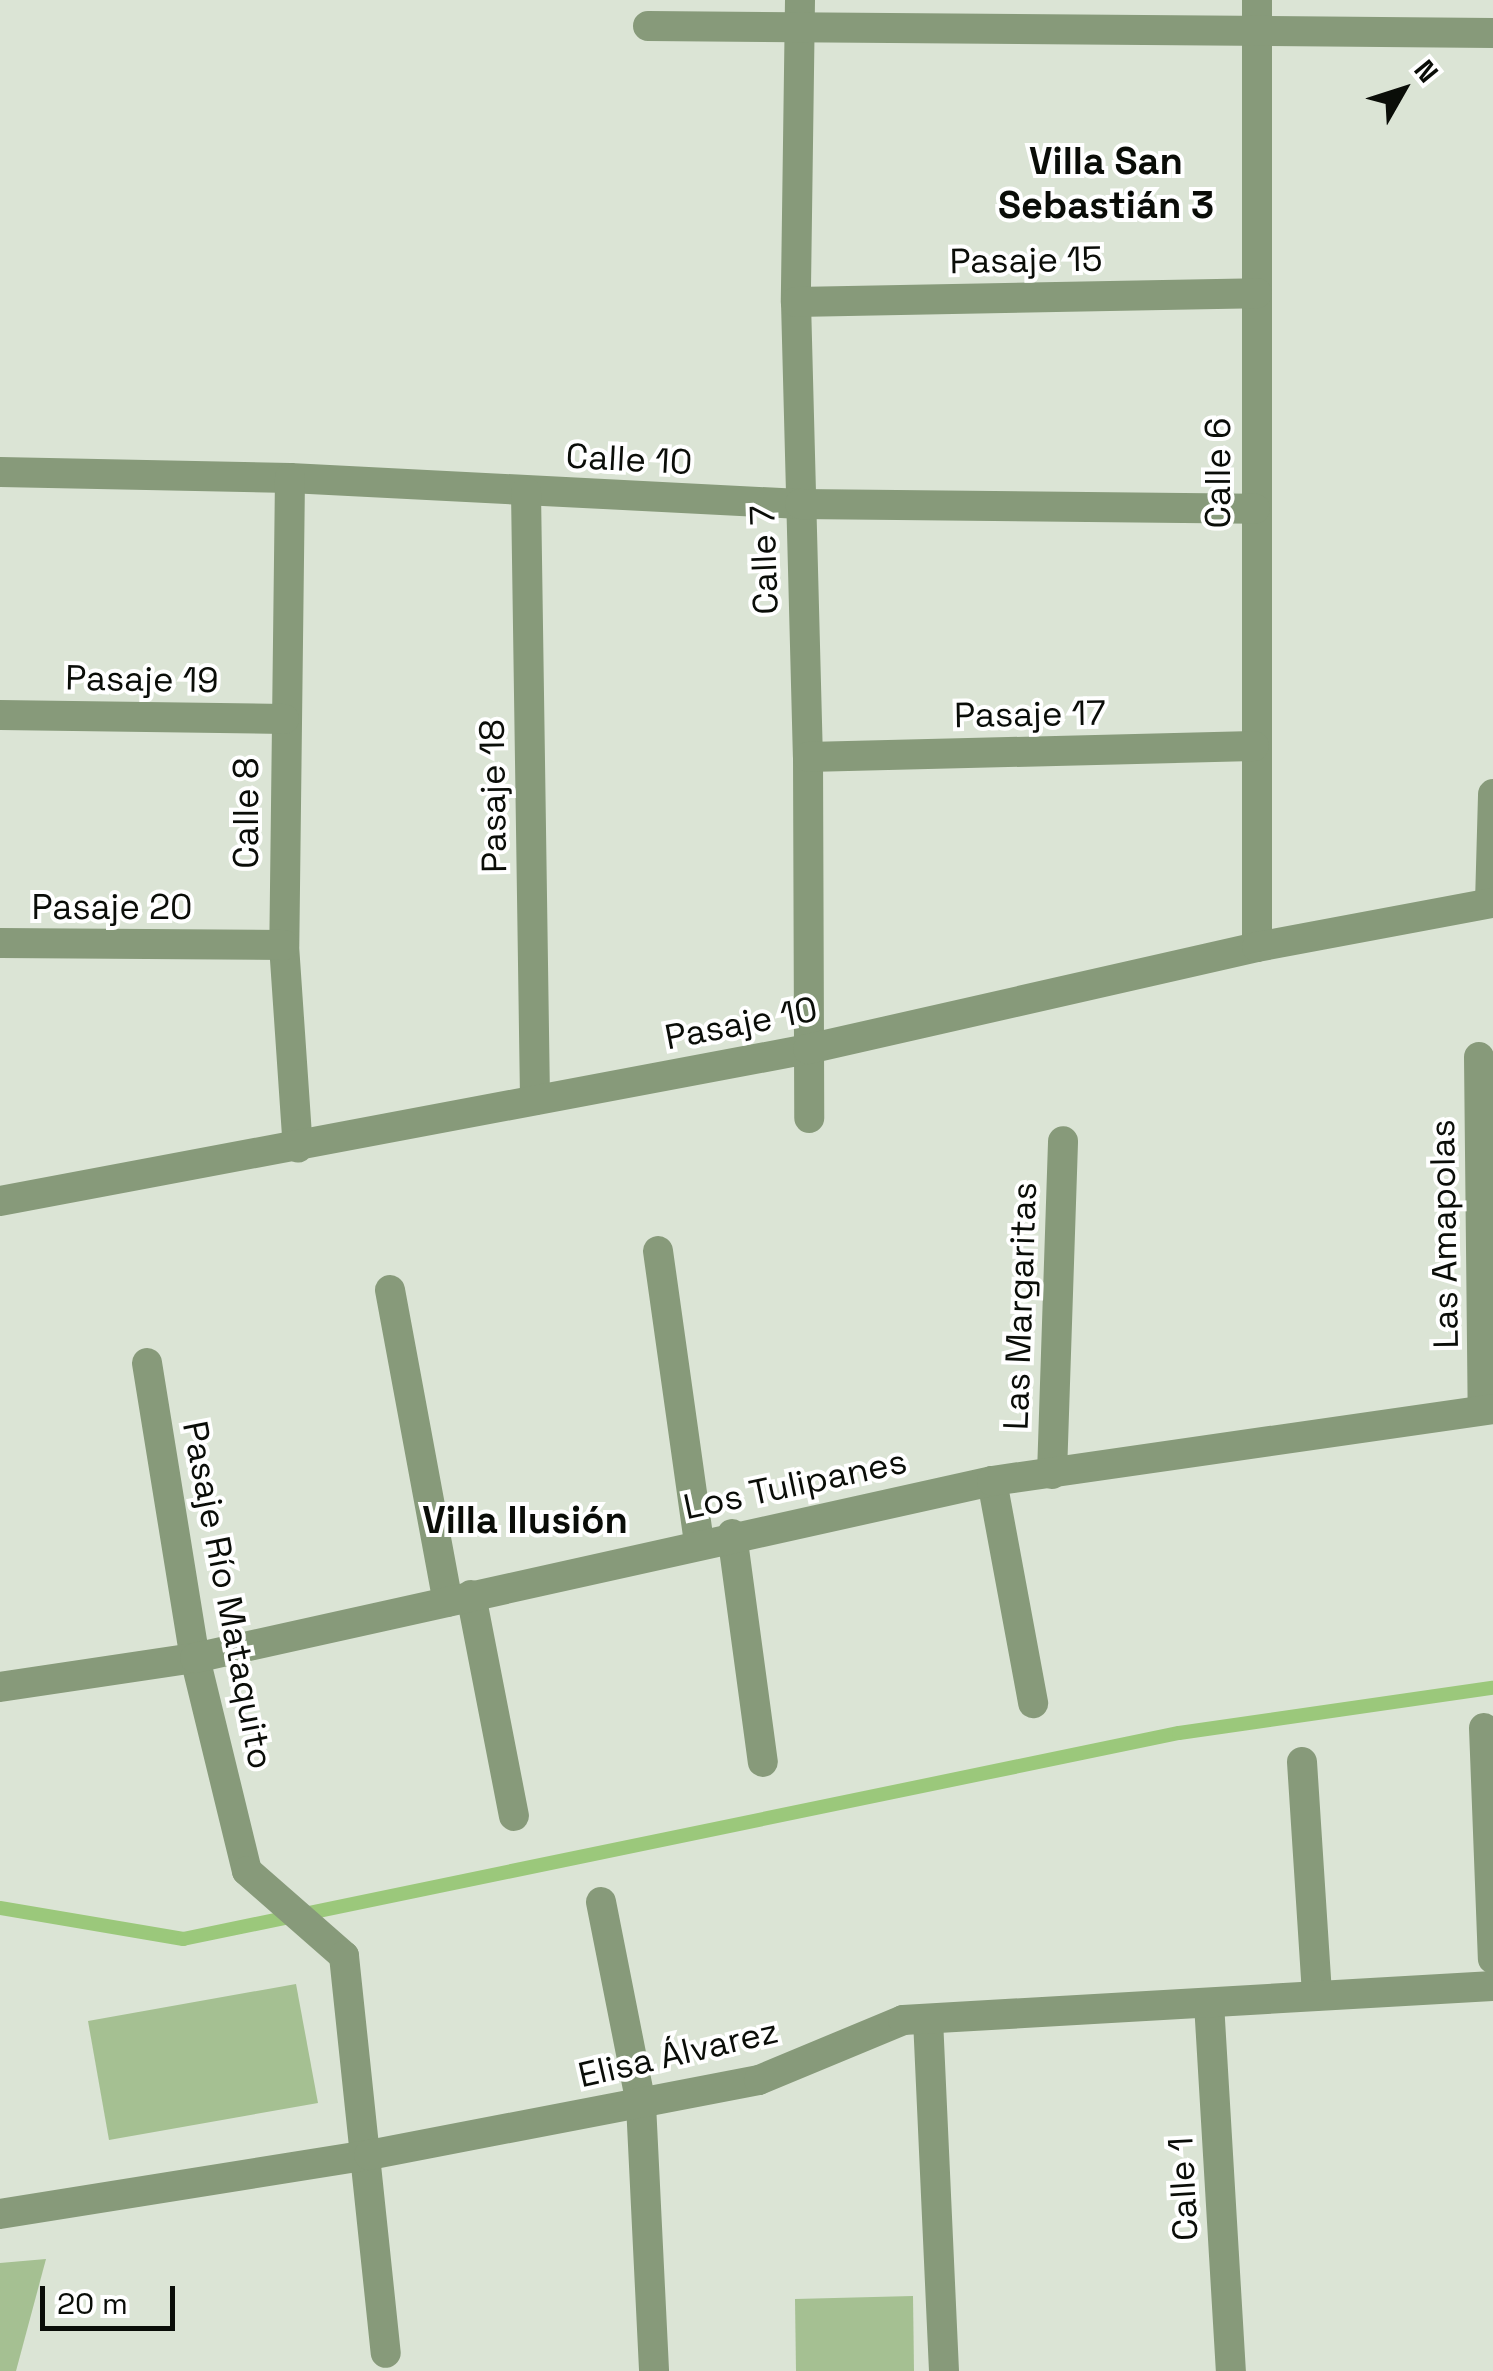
<!DOCTYPE html>
<html>
<head>
<meta charset="utf-8">
<style>
	body { margin:0 }
	#map { position:relative; width:1493px; height:2371px; overflow:hidden; background:#dbe4d5; font-family:"Space Grotesk",sans-serif }
	div>[style] { position:absolute }
	[style*='--x'] { left:calc(var(--x)*1px); top:calc(var(--y)*1px); width:calc(var(--w)*1px); rotate:calc(var(--a)*1deg) }
	.green>* { inset:0; background:#a5c092 }
	.stream>* { height:14px; margin:-7px; padding:0 7px; transform-origin:7px; border-radius:7px; background:#9bc87b }
	.street>* { height:30px; margin:-15px; padding:0 15px; transform-origin:15px; border-radius:15px; background:#879a7a }
	span { translate:-50% -50%; white-space:nowrap; text-align:center; line-height:1.15; -webkit-text-stroke:8px #fff; paint-order:stroke }
	.street-label { font-size:35px; color:#0a0d08 }
	.neighbourhood-label { font-size:38px; color:#0a0d08; font-weight:700 }
	.north { position:absolute; left:1353px; top:40px; width:100px; height:100px; -webkit-text-stroke:8px #fff; paint-order:stroke; rotate:51deg; font-size:28px; font-weight:700; line-height:40px; text-align:center; color:#0a0d08 }
	.north::after { content:''; display:block; margin:auto; width:35px; height:45px; background:#0a0d08; clip-path:polygon(50% 0,100% 100%,50% 72%,0 100%) }
	.scale { position:absolute; left:40px; top:2286px; width:135px; height:45px; box-sizing:border-box; border:5px solid #0a0d08; border-top:0; padding-left:12px; font-size:30px; line-height:35px; white-space:nowrap; color:#0a0d08; -webkit-text-stroke:8px #fff; paint-order:stroke }
</style>
</head>
<body>
<div id="map">
	<div class="green">
		<i style="clip-path:polygon(296px 1984px,318px 2103px,109px 2140px,88px 2021px)"></i>
		<i style="clip-path:polygon(46px 2259px,16px 2371px,0 2371px,0 2263px)"></i>
		<i style="clip-path:polygon(913px 2296px,914px 2371px,796px 2371px,795px 2299px)"></i>
	</div>
	<div class="stream">
		<i style="--x:0;--y:1908;--w:186;--a:9.6"></i>
		<i style="--x:183;--y:1939;--w:1017;--a:-11.69"></i>
		<i style="--x:1179;--y:1733;--w:317;--a:-8.2"></i>
	</div>
	<div class="street">
		<i style="--x:800;--y:0;--w:302;--a:90.8"></i>
		<i style="--x:796;--y:302;--w:455;--a:88.5"></i>
		<i style="--x:808;--y:757;--w:361;--a:89.8"></i>
		<i style="--x:1257;--y:0;--w:947;--a:90"></i>
		<i style="--x:648;--y:26;--w:845;--a:0.47"></i>
		<i style="--x:796;--y:302;--w:461;--a:-1.1"></i>
		<i style="--x:0;--y:472;--w:290;--a:1.2"></i>
		<i style="--x:290;--y:478;--w:511;--a:2.92"></i>
		<i style="--x:800;--y:504;--w:455;--a:0.6"></i>
		<i style="--x:290;--y:478;--w:467;--a:90.7"></i>
		<i style="--x:284;--y:945;--w:203;--a:86.1"></i>
		<i style="--x:526;--y:492;--w:608;--a:89.15"></i>
		<i style="--x:0;--y:715;--w:284;--a:0.8"></i>
		<i style="--x:808;--y:757;--w:446;--a:-1.4"></i>
		<i style="--x:1490;--y:903;--w:109;--a:-88.4"></i>
		<i style="--x:0;--y:943;--w:284;--a:0.4"></i>
		<i style="--x:1479;--y:1057;--w:353;--a:89.4"></i>
		<i style="--x:0;--y:1201;--w:822;--a:-10.65"></i>
		<i style="--x:808;--y:1049;--w:460;--a:-12.8"></i>
		<i style="--x:1257;--y:947;--w:240;--a:-10.6"></i>
		<i style="--x:658;--y:1251;--w:294;--a:82"></i>
		<i style="--x:390;--y:1290;--w:317;--a:79.5"></i>
		<i style="--x:147;--y:1363;--w:299;--a:80.8"></i>
		<i style="--x:195;--y:1658;--w:219;--a:76.3"></i>
		<i style="--x:247;--y:1871;--w:129;--a:41.2"></i>
		<i style="--x:344;--y:1956;--w:399;--a:84"></i>
		<i style="--x:1052;--y:1474;--w:333;--a:-88.1"></i>
		<i style="--x:992;--y:1481;--w:226;--a:79.5"></i>
		<i style="--x:732;--y:1534;--w:230;--a:82.3"></i>
		<i style="--x:471;--y:1595;--w:225;--a:79"></i>
		<i style="--x:0;--y:1687;--w:197;--a:-8.5"></i>
		<i style="--x:195;--y:1658;--w:816;--a:-12.52"></i>
		<i style="--x:992;--y:1481;--w:506;--a:-8.18"></i>
		<i style="--x:1484;--y:1728;--w:231;--a:87.8"></i>
		<i style="--x:1302;--y:1762;--w:234;--a:86.3"></i>
		<i style="--x:601;--y:1902;--w:206;--a:78.8"></i>
		<i style="--x:641;--y:2104;--w:267;--a:87.2"></i>
		<i style="--x:1209;--y:2003;--w:369;--a:86.6"></i>
		<i style="--x:928;--y:2019;--w:352;--a:87.4"></i>
		<i style="--x:0;--y:2214;--w:374;--a:-9.1"></i>
		<i style="--x:369;--y:2155;--w:397;--a:-10.9"></i>
		<i style="--x:759;--y:2080;--w:156;--a:-22.6"></i>
		<i style="--x:903;--y:2020;--w:591;--a:-3.3"></i>
	</div>
	<div class="street-label">
		<span style="left:1026px;top:260px;rotate:-1deg">Pasaje 15</span>
		<span style="left:629px;top:459px;rotate:3deg">Calle 10</span>
		<span style="left:1218px;top:473px;rotate:-90deg">Calle 6</span>
		<span style="left:764px;top:560px;rotate:-92deg">Calle 7</span>
		<span style="left:142px;top:679px;rotate:1deg">Pasaje 19</span>
		<span style="left:1030px;top:714px;rotate:-1deg">Pasaje 17</span>
		<span style="left:493px;top:796px;rotate:-91deg">Pasaje 18</span>
		<span style="left:246px;top:813px;rotate:-90deg">Calle 8</span>
		<span style="left:112px;top:907px">Pasaje 20</span>
		<span style="left:741px;top:1023px;rotate:-11deg">Pasaje 10</span>
		<span style="left:1444px;top:1234px;rotate:-91deg">Las Amapolas</span>
		<span style="left:1020px;top:1306px;rotate:-88deg">Las Margaritas</span>
		<span style="left:795px;top:1484px;rotate:-12deg">Los Tulipanes</span>
		<span style="left:228px;top:1595px;rotate:79deg">Pasaje Río Mataquito</span>
		<span style="left:678px;top:2053px;rotate:-13deg">Elisa Álvarez</span>
		<span style="left:1183px;top:2189px;rotate:-93deg">Calle 1</span>
	</div>
	<div class="neighbourhood-label">
		<span style="left:1106px;top:184px">Villa San<br>Sebastián 3</span>
		<span style="left:525px;top:1521px">Villa Ilusión</span>
	</div>
	<div class="north">N</div>
	<div class="scale">20 m</div>
</div>
</body>
</html>
